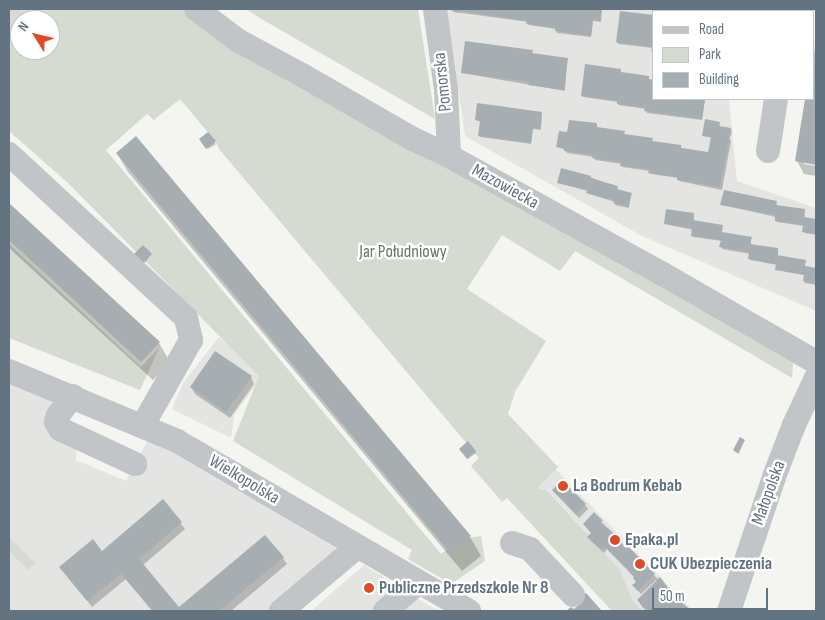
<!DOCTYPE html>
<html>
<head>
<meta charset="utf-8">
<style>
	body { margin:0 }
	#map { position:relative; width:825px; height:620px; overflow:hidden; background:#f4f4f0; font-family:"Sofia Sans Condensed",sans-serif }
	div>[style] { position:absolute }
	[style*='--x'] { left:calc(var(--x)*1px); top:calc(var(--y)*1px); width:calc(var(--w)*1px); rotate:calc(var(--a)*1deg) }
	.built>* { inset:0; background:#e4e5e3 }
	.green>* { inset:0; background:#d5dbd1 }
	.shadow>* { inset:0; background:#0003 }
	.building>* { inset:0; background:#a6aeb2 }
	.minor>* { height:24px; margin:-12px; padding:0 12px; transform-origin:12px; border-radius:12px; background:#c1c5c8 }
	.dots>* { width:14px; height:14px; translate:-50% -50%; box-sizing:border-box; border:2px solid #fff; border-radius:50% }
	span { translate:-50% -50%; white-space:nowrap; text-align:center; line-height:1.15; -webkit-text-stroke:5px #fff; paint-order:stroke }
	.street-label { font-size:18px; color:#637480 }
	.park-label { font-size:18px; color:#677862 }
	.poi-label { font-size:18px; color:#637480; font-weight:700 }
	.left { translate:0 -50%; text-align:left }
	.frame { position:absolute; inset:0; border:10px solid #637480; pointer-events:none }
	.legend { position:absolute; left:652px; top:10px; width:162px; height:90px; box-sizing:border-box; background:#fff; border:1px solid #c1c7cc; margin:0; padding:6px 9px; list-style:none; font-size:15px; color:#637480 }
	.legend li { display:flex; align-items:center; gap:10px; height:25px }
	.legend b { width:25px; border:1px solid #c1c7cc }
	.north { position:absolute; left:10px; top:10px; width:50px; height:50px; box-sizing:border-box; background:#fff; border:1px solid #c1c7cc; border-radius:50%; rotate:306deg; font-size:14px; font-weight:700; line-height:20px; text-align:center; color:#637480 }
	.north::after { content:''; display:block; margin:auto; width:18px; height:22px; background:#de4c26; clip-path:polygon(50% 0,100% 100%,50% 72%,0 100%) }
	.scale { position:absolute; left:652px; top:588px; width:116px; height:22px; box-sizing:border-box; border:2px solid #637480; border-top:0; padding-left:6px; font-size:15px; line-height:18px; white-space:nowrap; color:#637480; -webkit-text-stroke:4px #fff; paint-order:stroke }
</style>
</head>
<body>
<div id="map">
	<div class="built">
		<i style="clip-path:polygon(447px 9px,723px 9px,723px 11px,654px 11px,654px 99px,729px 99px,737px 181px,816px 208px,816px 311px,640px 235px,465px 136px)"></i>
		<i style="clip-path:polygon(219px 337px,264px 374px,234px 415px,231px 438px,172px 409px,183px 383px)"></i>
		<i style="clip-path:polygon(9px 383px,52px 399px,48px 429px,76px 447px,76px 460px,126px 481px,148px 440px,206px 470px,343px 552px,272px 611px,9px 611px)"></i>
		<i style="clip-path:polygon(514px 426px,693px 611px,643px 611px,633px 601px,620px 570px,547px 489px,541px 490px,505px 453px)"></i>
		<i style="clip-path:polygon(364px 565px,438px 611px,311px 611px)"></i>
	</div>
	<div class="green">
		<i style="clip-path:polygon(evenodd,9px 9px,196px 9px,793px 363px,792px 378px,575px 251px,560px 271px,502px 235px,467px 289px,546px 341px,515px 392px,508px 414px,558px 467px,538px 487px,541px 490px,546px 489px,620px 570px,633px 601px,643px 611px,612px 611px,507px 498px,502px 502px,471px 466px,479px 458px,219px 149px,216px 142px,180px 99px,154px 120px,147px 114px,106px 150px,441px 554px,463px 539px,481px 536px,485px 561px,451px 584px,408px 559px,412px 550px,233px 441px,259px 376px,68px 183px,9px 131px,9px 9px,20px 20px,50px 20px,50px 50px,20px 50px,20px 20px)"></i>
		<i style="clip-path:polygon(246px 9px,418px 9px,435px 119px,258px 17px)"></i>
		<i style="clip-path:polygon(716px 9px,763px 9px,762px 11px,730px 11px)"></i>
		<i style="clip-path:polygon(9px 244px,141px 367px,159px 348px,140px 390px,9px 338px)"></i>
		<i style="clip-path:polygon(9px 537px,35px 563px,28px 570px,9px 551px)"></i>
	</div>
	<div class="shadow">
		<i style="clip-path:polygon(453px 9px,602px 9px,601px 22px,593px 21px,591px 37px,557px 33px,556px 29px,529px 25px,528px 22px,454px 12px)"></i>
		<i style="clip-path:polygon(654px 16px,654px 52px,653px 48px,618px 44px,617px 42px)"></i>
		<i style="clip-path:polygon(816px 40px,816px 163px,804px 162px,804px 164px,816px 166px,816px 176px,804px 174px,797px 161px,807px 99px,814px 99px,814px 55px)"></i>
		<i style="clip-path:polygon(532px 51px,533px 55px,567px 59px,565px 91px,462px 73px)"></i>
		<i style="clip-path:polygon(621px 70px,621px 73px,648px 77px,654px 99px,705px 99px,702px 120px,647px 113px,646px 109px,619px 105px,618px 102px,583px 97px,582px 96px)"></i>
		<i style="clip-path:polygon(478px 105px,542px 114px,541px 130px,533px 129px,531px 144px,480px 137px,481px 122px,476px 120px)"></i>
		<i style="clip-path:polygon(719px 123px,720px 127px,732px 130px,731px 136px,728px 136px,731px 141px,722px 190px,679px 181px,678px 178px,651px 174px,650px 171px,622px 167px,622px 164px,595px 160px,594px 157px,567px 153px,566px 150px,557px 147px,568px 134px,596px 125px,597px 128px,624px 132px,625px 136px,652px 139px,653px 143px,710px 153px,712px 138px,704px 136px)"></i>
		<i style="clip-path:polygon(208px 134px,216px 144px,208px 149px,201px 141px)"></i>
		<i style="clip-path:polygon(117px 153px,470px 537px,481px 556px,462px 571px,128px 172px)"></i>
		<i style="clip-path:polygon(590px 177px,617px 187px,618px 190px,631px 194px,629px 208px,615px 205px,615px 202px,589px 194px,588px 191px,558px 183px)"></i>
		<i style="clip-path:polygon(776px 202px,777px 207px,804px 211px,805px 218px,816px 220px,816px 235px,805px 233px,804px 226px,777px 222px,776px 217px,722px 205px)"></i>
		<i style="clip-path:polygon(9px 205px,159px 343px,170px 362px,153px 380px,9px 248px)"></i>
		<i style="clip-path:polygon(694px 214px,694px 222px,722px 226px,722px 233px,751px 238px,751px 245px,778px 250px,778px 256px,805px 261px,805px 267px,816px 269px,816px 285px,805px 283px,804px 281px,810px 277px,777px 265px,750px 260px,750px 254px,722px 249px,722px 241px,693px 237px,693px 230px,665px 224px)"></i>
		<i style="clip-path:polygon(151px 254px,145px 263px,137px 256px)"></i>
		<i style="clip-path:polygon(251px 377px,254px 384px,230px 418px,195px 394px,191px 387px)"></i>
		<i style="clip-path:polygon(744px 441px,739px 454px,735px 452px,734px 450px)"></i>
		<i style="clip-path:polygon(461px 451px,475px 451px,476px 453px,468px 459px)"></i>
		<i style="clip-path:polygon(553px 491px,585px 505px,588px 509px,579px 518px)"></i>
		<i style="clip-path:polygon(163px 501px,185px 529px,142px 566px,179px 609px,283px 558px,287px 564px,231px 611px,152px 611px,126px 579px,92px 607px,61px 567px,102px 552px)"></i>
		<i style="clip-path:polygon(594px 514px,602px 524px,654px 575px,681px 606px,683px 604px,690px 611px,647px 611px,642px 607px,638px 600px,658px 581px,656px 580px,641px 594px,636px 589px,635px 578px,607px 549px,604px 553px,591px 541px,588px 537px,592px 533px)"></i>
	</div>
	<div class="building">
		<i style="clip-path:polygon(452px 9px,602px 9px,600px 21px,593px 20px,591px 36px,555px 31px,555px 28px,526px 24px,527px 21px,461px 11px,460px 13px,452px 11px)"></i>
		<i style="clip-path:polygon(691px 9px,708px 9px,708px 11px,690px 11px)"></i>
		<i style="clip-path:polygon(620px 11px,654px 15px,654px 51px,651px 51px,652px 47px,616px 42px)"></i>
		<i style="clip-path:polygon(815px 38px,816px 38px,816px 165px,795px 161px,805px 99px,814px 99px)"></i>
		<i style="clip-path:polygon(465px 41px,533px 50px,532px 53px,568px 58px,564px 90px,528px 85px,529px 82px,461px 73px)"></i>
		<i style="clip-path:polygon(585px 64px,621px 69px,621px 72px,649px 76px,649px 79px,654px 80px,654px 99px,705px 99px,702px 119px,644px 111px,645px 108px,617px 104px,617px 101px,581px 96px)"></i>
		<i style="clip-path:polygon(477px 103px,542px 112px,540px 129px,533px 128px,531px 143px,478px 136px,480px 121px,475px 120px)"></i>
		<i style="clip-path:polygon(705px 119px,720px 122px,719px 126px,731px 128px,730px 135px,724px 134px,730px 136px,720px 187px,677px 180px,677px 177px,648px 173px,649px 169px,620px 166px,621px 162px,592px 158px,593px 155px,564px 151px,564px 148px,556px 147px,559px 131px,567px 132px,569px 120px,597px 123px,597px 127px,625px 131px,624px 134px,653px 138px,652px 141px,681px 145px,681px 148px,708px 152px,711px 137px,702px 136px)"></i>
		<i style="clip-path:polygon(208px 132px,216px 141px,206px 149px,199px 139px)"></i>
		<i style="clip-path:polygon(136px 136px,471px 536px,450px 553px,116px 153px)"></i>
		<i style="clip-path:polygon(561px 168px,591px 176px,590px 178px,618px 186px,617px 189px,632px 193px,628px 207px,613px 203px,614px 200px,586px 193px,587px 190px,557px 183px)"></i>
		<i style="clip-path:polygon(724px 190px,777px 201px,776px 205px,805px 209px,804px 217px,816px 219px,816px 234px,802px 232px,803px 225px,775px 221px,775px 215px,720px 205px)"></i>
		<i style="clip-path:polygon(9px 203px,160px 342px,141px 362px,9px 240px)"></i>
		<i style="clip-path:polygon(666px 209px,694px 213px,693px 220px,723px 225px,722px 232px,752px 237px,750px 244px,778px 248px,777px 255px,806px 260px,805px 266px,816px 268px,816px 284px,803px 281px,804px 275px,775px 270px,776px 264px,748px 259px,749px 252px,719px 247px,721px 240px,691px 236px,692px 228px,664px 224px)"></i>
		<i style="clip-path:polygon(143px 245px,152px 254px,143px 263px,134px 254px)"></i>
		<i style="clip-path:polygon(215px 351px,252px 376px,226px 412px,190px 387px)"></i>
		<i style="clip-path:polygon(740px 437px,745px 440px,738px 453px,733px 450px)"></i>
		<i style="clip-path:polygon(468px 441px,476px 451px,467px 459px,459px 449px)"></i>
		<i style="clip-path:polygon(562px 480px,586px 504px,576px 514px,552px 490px)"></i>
		<i style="clip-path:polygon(163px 499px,182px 522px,139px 559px,179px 607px,265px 535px,284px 557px,219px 611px,153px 611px,121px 574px,87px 601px,59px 567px,93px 539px,102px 551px)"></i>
		<i style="clip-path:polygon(594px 512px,603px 521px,601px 522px,619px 538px,618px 540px,625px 547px,627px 545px,655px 574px,638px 591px,632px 585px,636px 582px,633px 578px,634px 577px,627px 569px,604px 546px,601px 549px,587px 537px,591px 533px,583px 524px)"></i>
		<i style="clip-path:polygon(660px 577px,675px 597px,692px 611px,648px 611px,637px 600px)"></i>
		<i style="clip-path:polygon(586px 593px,602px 611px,566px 611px,571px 607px,574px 609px,581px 603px,579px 600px)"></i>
	</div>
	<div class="minor">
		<i style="--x:196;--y:9;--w:54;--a:36.7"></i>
		<i style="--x:239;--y:41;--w:72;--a:28.4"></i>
		<i style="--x:302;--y:75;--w:128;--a:30"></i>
		<i style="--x:413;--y:139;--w:40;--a:25"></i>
		<i style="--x:449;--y:156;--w:242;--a:28.9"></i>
		<i style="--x:661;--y:273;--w:179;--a:29.9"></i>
		<i style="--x:435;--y:9;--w:81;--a:82.2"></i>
		<i style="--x:446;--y:89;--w:67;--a:87.4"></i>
		<i style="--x:791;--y:11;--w:2;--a:-90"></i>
		<i style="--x:768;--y:151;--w:53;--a:-81.3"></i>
		<i style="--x:9;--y:154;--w:241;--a:42.8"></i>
		<i style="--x:186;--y:318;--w:23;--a:77"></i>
		<i style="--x:191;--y:340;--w:98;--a:119.5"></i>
		<i style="--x:9;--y:371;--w:182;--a:22.6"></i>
		<i style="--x:177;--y:441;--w:338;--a:30.2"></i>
		<i style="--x:73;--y:396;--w:24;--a:128"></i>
		<i style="--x:58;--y:415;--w:7;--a:106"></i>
		<i style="--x:56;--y:422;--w:8;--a:60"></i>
		<i style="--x:60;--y:429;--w:83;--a:25"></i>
		<i style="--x:512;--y:543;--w:19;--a:18"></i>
		<i style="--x:530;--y:549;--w:63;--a:46.9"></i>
		<i style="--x:281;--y:611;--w:99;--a:-40.1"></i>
		<i style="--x:385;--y:611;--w:43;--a:-40.3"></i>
		<i style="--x:729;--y:611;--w:141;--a:-71.4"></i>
		<i style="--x:774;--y:477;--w:56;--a:-69"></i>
		<i style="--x:794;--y:425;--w:52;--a:-64.9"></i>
	</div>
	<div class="dots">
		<i style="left:563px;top:486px;background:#de4c26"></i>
		<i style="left:615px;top:540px;background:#de4c26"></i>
		<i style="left:640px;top:564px;background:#de4c26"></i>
		<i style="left:369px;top:588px;background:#de4c26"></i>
	</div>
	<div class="street-label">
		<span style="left:443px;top:82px;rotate:-96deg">Pomorska</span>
		<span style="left:505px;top:187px;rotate:29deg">Mazowiecka</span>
		<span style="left:244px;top:480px;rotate:31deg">Wielkopolska</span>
		<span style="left:769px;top:493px;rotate:-70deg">Małopolska</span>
	</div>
	<div class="park-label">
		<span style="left:403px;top:252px">Jar Południowy</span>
	</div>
	<div class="poi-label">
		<span class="left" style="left:573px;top:486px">La Bodrum Kebab</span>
		<span class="left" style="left:625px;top:540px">Epaka.pl</span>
		<span class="left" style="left:650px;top:564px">CUK Ubezpieczenia</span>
		<span class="left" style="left:379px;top:588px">Publiczne Przedszkole Nr 8</span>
	</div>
	<div class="frame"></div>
	<ul class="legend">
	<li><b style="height:6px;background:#c1c5c8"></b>Road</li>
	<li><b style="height:14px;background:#d5dbd1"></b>Park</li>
	<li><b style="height:14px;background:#a6aeb2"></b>Building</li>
	</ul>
	<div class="north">N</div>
	<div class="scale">50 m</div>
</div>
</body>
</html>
